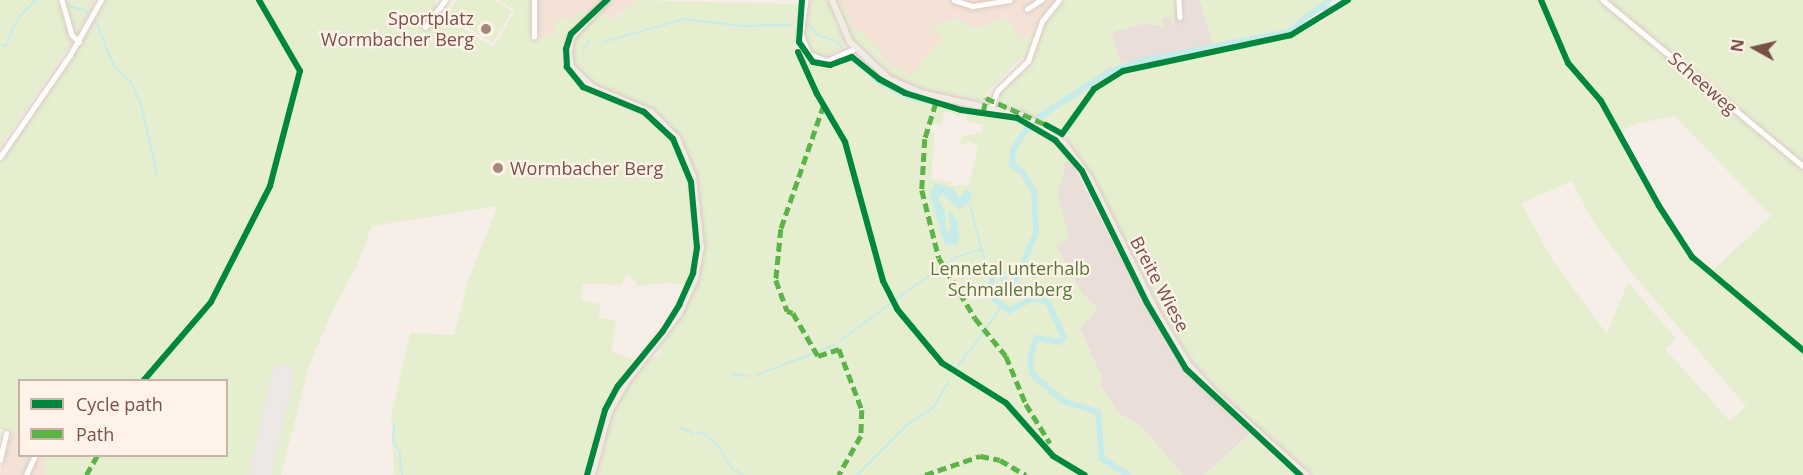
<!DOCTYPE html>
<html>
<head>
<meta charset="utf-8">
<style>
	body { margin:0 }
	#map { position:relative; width:1803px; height:475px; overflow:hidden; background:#f7efe7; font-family:"Open Sans",sans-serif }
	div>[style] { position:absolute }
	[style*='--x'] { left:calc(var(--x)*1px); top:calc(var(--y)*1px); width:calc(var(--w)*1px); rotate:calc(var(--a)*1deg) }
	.residential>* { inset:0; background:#f3e2d5 }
	.industrial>* { inset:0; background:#eadfd8 }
	.green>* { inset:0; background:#e6eed0 }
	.water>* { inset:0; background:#c7ebe9 }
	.stream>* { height:1.5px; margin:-0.75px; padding:0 0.75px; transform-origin:0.75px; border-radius:0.75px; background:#c7ebe9 }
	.canal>* { height:4px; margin:-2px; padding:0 2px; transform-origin:2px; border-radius:2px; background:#c7ebe9 }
	.river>* { height:6px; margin:-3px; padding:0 3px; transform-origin:3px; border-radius:3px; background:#c7ebe9 }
	.runway>* { height:22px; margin:-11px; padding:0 11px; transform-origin:11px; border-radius:11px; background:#ede8e6 }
	.roads { filter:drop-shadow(0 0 2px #d9cbc5) drop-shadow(0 0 2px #d9cbc5) }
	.minor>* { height:4.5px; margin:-2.25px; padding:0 2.25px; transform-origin:2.25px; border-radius:2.25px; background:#fefdfb }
	.major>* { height:6px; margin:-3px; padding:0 3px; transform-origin:3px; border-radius:3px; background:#f2ebe4 }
	.quiet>* { height:4.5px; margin-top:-2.25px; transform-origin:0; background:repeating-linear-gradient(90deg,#5ab447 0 9px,transparent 0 13.5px) }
	.cycleway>* { height:6px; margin:-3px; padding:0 3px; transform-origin:3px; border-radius:3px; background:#00873e }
	.dots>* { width:16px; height:16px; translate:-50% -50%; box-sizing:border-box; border:3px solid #fff3e9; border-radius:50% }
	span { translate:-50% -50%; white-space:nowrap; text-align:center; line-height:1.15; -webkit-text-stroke:4.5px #fff3e9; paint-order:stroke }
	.poi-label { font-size:18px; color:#785045 }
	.right { translate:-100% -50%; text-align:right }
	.left { translate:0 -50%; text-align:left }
	.street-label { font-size:18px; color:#785045 }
	.park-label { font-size:18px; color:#55793a }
	.legend { position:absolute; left:18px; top:379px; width:210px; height:78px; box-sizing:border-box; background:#fff3e9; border:2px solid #c9b2a7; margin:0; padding:8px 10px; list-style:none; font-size:18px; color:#785045 }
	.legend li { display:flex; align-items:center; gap:12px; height:30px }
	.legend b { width:30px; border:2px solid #c9b2a7 }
	.north { position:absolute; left:1725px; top:18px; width:60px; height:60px; -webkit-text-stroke:4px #fff3e9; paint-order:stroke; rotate:278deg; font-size:16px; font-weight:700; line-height:24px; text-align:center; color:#785045 }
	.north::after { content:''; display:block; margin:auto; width:21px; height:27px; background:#785045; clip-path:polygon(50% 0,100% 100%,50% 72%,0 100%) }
</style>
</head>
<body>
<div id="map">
	<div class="residential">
		<i style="clip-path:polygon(531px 0,637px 0,611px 21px,597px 6px,544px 41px,535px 35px)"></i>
		<i style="clip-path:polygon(834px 0,1062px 0,1022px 43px,974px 30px,932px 26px,944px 38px,935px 52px,903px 83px,875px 66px)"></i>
		<i style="clip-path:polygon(5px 430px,19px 435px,20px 456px,46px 456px,45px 475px,0 475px)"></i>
	</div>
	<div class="industrial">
		<i style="clip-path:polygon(1178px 0,1200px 0,1213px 45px,1120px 63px,1111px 32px,1145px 23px,1163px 26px,1163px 18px,1170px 16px,1173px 23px)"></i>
		<i style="clip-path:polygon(1070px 159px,1124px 264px,1157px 313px,1169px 344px,1187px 372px,1250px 434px,1204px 475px,1183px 475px,1140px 425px,1117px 413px,1097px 387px,1102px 379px,1080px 328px,1097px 309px,1082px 293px,1056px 246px,1055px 186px,1058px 165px)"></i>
	</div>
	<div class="green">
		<i style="clip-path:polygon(0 0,96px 0,81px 29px,0 147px)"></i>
		<i style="clip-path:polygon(evenodd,103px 0,434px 0,440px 15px,494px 47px,515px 10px,498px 0,531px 0,535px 35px,544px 41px,547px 34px,555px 36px,555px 19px,574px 20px,578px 11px,590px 12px,597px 6px,612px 21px,637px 0,799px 4px,794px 53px,820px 66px,851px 58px,894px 90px,929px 102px,932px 98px,962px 105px,960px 118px,951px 112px,944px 112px,941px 125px,932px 123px,930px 132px,935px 133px,931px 179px,951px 182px,951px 186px,969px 185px,978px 147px,970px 142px,960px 146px,962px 136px,981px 133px,983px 125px,966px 121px,968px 112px,1021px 119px,1053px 136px,1066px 148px,1070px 159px,1063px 163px,1064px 174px,1057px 193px,1069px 237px,1056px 246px,1082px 293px,1097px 310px,1080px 328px,1102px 379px,1099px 384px,1119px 414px,1140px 425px,1183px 475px,594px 475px,608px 420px,624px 389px,644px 363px,660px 355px,661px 343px,696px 286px,665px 283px,638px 286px,628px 272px,621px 285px,583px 284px,581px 300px,600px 304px,599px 318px,616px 320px,611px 351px,637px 361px,601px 428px,590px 475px,394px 475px,391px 418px,410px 333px,454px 335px,469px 278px,498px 206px,372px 226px,357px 265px,331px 314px,309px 366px,281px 475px,45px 475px,46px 456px,226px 456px,226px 380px,20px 380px,19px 435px,0 429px,0 161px,79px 47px,103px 0,954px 189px,962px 197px,954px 203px,943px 194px,938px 198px,945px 211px,946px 232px,951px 230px,948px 222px,960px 237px,945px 244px,930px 194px,954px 189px)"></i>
		<i style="clip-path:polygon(456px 0,494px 0,512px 11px,493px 43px,447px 15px)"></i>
		<i style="clip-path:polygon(809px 0,829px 0,846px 45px,828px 59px,812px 54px,807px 47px,804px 28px)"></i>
		<i style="clip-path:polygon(evenodd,833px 0,839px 0,855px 29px,865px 33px,891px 65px,906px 72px,908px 78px,943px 38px,931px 26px,956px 18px,974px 29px,1006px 17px,1022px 43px,1062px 0,1178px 0,1173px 24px,1170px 16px,1163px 18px,1163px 26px,1145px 23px,1111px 32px,1120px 63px,1213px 45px,1200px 0,1330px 0,1288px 30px,1323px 22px,1350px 0,1803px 0,1803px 475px,1312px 475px,1223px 397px,1192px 362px,1150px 294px,1066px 136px,1069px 128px,1056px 130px,998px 103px,1002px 89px,1030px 63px,1022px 57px,988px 91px,983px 102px,922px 90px,889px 76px,858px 50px,841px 24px,833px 0,1675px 116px,1771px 216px,1713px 270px,1693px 253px,1657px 203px,1621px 132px,1635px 124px,1675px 116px,833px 0,1572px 181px,1592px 220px,1631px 272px,1746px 406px,1730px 421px,1665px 349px,1676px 339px,1628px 282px,1607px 334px,1553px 261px,1521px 203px,1572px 181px)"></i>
		<i style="clip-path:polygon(1250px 435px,1295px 475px,1204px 475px)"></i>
	</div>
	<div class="water">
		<i style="clip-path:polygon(935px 183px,954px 189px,960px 197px,967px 189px,972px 194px,971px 200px,959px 210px,943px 194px,938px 198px,945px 211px,946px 232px,951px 230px,948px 213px,951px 211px,957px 221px,960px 237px,956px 245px,945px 244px,941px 233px,930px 194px)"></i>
	</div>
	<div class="stream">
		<i style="--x:65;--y:0;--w:7;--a:63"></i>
		<i style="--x:68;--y:6;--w:18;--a:13"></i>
		<i style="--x:86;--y:10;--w:4;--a:63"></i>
		<i style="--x:96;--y:21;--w:50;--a:67.6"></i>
		<i style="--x:115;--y:67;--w:22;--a:43"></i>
		<i style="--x:131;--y:82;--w:26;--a:65"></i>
		<i style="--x:142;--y:106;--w:69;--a:77.4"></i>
		<i style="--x:810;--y:26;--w:11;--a:49"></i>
		<i style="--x:817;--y:34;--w:24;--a:22"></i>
		<i style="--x:839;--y:43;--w:9;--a:54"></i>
		<i style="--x:603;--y:42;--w:85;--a:-15.7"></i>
		<i style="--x:685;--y:19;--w:58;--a:6.9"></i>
		<i style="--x:743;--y:26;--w:49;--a:-1.2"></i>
		<i style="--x:0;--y:45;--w:6;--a:9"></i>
		<i style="--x:6;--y:46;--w:30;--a:-67"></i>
		<i style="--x:18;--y:18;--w:25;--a:-45"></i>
		<i style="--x:582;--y:49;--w:11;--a:-45"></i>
		<i style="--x:850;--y:58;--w:38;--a:42"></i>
		<i style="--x:878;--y:83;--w:35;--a:27"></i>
		<i style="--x:909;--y:99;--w:24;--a:12"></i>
		<i style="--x:970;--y:204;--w:47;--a:75.1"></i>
		<i style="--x:943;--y:266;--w:19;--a:-32"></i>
		<i style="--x:959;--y:256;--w:24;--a:-15"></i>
		<i style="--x:982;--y:250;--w:31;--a:73"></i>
		<i style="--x:894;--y:300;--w:58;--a:-34.5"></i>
		<i style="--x:985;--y:330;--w:28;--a:-55"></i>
		<i style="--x:840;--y:341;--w:62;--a:-36.5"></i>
		<i style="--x:819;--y:351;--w:17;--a:-21"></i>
		<i style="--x:958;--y:366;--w:43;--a:-52.6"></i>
		<i style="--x:732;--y:374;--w:17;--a:7"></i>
		<i style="--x:756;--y:375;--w:61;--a:-20.2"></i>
		<i style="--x:395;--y:424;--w:18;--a:96"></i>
		<i style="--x:393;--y:442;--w:12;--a:55"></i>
		<i style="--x:400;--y:452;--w:23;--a:83"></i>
		<i style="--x:682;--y:428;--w:12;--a:24"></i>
		<i style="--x:698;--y:433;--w:7;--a:8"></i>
		<i style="--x:705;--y:434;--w:19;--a:43"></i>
		<i style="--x:719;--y:447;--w:26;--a:58"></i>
		<i style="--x:733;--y:469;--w:13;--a:29"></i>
		<i style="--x:857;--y:475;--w:71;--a:-45"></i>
		<i style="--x:907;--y:425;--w:31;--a:-33"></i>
		<i style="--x:933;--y:408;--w:29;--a:-59"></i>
	</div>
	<div class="canal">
		<i style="--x:1316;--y:10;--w:20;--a:-11"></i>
		<i style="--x:1336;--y:6;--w:8;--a:-45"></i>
	</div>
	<div class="river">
		<i style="--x:1128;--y:475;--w:31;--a:-148"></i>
		<i style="--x:1102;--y:459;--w:47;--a:-94.9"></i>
		<i style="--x:1098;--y:412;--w:37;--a:-163"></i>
		<i style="--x:1063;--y:401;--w:41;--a:-138.9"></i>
		<i style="--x:1032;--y:374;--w:15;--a:-98"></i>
		<i style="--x:1030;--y:359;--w:22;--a:-74"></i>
		<i style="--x:1036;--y:338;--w:23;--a:10"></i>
		<i style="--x:1059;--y:342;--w:6;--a:-39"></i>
		<i style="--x:1064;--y:338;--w:39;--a:-114"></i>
		<i style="--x:1048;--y:302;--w:16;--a:-165"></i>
		<i style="--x:1033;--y:298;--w:27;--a:152"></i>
		<i style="--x:1009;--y:311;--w:25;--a:-140"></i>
		<i style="--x:990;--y:295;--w:21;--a:-82"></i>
		<i style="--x:993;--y:274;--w:6;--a:0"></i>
		<i style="--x:999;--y:274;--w:13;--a:45"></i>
		<i style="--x:1008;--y:283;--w:7;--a:-16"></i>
		<i style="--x:1015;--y:281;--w:52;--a:-66.4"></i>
		<i style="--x:1036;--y:233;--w:41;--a:-92.8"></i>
		<i style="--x:1034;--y:192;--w:22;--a:-120"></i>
		<i style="--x:1023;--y:173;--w:14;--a:-144"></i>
		<i style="--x:1012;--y:165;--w:15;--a:-86"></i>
		<i style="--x:1013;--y:150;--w:33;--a:-57"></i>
		<i style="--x:1031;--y:122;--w:94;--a:-32.8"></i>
		<i style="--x:1110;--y:71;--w:32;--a:-18"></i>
		<i style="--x:1140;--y:61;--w:151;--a:-11.1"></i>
		<i style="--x:1288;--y:32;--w:52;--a:-38"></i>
	</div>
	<div class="runway">
		<i style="--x:260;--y:475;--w:103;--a:-77"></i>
	</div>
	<div class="roads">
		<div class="minor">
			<i style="--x:62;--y:0;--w:36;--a:74"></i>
			<i style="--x:72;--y:35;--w:10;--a:45"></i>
			<i style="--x:806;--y:0;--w:34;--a:98"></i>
			<i style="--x:801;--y:34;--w:22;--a:68"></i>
			<i style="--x:809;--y:54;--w:19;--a:21"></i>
			<i style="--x:827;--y:61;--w:30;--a:-24"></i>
			<i style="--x:954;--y:0;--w:20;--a:18"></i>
			<i style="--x:973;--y:6;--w:37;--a:-9"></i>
			<i style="--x:1179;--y:0;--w:17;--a:87"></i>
			<i style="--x:1603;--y:0;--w:260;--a:39.7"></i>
			<i style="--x:1027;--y:9;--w:17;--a:-33"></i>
			<i style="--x:425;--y:27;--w:34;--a:-53"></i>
			<i style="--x:534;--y:37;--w:37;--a:-90"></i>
			<i style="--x:991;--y:107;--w:17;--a:-69"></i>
			<i style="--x:997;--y:91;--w:43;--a:-44.1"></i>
			<i style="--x:1028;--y:61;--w:42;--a:-70.7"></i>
			<i style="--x:1042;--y:21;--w:27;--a:-51"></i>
			<i style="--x:0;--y:157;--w:124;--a:-55.5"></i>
			<i style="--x:70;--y:55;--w:63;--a:-60.6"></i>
			<i style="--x:0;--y:460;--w:27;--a:-77"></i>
			<i style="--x:26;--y:475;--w:21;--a:-65"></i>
		</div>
		<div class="major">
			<i style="--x:832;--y:0;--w:46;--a:66.8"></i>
			<i style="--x:850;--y:42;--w:54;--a:43.5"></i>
			<i style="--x:889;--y:79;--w:39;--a:23"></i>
			<i style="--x:925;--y:94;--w:101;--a:12.5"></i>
			<i style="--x:1024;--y:116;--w:48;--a:34"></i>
			<i style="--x:1064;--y:143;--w:44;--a:54.2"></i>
			<i style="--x:1090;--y:179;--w:150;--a:63.4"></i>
			<i style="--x:1157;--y:313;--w:60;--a:58.7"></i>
			<i style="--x:1188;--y:364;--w:38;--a:48"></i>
			<i style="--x:1213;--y:392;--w:125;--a:41.7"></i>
			<i style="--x:592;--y:475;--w:65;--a:-74.9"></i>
			<i style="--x:609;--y:412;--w:36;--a:-60"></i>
			<i style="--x:627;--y:381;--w:85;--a:-52.2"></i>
			<i style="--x:679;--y:314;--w:38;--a:-65"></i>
			<i style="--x:695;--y:279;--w:33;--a:-79"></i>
			<i style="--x:701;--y:247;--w:71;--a:-96.4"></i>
			<i style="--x:693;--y:176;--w:41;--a:-112.8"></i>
			<i style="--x:677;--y:138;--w:37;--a:-135"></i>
			<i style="--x:651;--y:112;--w:64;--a:-157"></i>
			<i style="--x:592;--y:87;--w:29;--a:-136"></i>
			<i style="--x:571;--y:67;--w:16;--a:-97"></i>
			<i style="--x:569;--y:51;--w:14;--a:-78"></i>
			<i style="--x:572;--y:37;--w:51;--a:-46.6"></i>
		</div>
	</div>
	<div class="quiet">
		<i style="--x:936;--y:103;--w:38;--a:107"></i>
		<i style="--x:925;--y:139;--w:51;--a:93.4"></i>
		<i style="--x:922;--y:190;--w:70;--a:76"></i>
		<i style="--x:939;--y:258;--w:70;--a:59"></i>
		<i style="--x:975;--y:318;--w:49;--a:50.8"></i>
		<i style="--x:1006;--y:356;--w:52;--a:67.4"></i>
		<i style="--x:1026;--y:404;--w:46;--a:58.4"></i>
		<i style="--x:824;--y:105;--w:131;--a:109.1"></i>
		<i style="--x:781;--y:229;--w:51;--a:95.6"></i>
		<i style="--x:776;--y:280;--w:33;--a:70"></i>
		<i style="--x:787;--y:311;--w:6;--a:18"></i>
		<i style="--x:793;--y:313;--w:50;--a:59.8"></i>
		<i style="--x:818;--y:356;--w:22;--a:-18"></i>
		<i style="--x:839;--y:349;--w:65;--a:69.3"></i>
		<i style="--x:862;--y:410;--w:26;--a:92"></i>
		<i style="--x:861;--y:436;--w:45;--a:119.4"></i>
		<i style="--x:983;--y:112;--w:14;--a:-78"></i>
		<i style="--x:986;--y:98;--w:69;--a:24"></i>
		<i style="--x:86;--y:475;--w:22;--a:-60"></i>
		<i style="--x:925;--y:475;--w:58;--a:-19.1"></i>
		<i style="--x:980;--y:456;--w:20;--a:11"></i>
		<i style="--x:1000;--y:460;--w:30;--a:30"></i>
	</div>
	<div class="cycleway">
		<i style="--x:802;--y:0;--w:42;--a:94.1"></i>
		<i style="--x:799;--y:42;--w:24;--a:55"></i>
		<i style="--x:813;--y:62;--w:17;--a:10"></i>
		<i style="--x:830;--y:65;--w:23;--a:-20"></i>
		<i style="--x:852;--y:57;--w:35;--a:39"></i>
		<i style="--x:879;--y:79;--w:30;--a:28"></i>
		<i style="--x:905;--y:93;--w:59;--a:16.9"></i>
		<i style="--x:961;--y:110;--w:57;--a:8.1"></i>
		<i style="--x:1017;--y:118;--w:44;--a:30.1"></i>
		<i style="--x:1055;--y:140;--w:41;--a:48.9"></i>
		<i style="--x:1082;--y:171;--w:147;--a:63.8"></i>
		<i style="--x:1147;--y:303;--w:77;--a:59.4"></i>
		<i style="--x:1186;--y:369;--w:156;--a:42.9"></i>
		<i style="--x:1541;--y:0;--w:69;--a:66.8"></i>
		<i style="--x:1568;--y:63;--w:50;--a:49"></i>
		<i style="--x:1601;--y:101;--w:120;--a:61.1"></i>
		<i style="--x:1659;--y:206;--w:61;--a:57.1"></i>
		<i style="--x:1692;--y:257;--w:145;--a:40"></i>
		<i style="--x:798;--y:52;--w:46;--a:65.7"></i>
		<i style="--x:817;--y:94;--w:56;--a:59.7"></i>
		<i style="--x:845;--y:142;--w:144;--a:74.7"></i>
		<i style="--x:883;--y:281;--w:31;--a:63"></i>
		<i style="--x:897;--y:309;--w:70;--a:50.2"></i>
		<i style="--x:942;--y:363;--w:75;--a:32"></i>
		<i style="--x:1006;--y:403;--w:71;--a:48.4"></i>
		<i style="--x:1053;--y:456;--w:37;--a:31"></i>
		<i style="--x:1046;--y:125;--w:18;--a:29"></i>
		<i style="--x:1062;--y:134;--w:55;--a:-54.6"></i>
		<i style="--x:1094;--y:89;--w:34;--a:-32"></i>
		<i style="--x:1123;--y:71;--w:172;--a:-12.1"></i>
		<i style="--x:1291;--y:35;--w:67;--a:-31.6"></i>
		<i style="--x:144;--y:380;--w:103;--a:-49.3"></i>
		<i style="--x:211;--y:302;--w:130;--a:-63"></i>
		<i style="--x:270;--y:186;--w:119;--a:-75.4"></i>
		<i style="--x:300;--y:71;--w:82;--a:-120"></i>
		<i style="--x:587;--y:475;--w:67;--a:-74.5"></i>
		<i style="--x:605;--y:410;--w:27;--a:-62"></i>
		<i style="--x:618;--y:386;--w:71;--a:-50.7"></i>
		<i style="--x:663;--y:331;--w:31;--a:-58"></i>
		<i style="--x:679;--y:305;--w:35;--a:-66"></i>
		<i style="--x:693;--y:273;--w:25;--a:-81"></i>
		<i style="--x:697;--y:248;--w:66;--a:-95.2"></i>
		<i style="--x:691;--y:182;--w:47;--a:-112.7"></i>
		<i style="--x:673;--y:139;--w:40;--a:-137"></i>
		<i style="--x:644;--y:112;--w:66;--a:-157.7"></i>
		<i style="--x:583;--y:87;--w:26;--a:-129"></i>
		<i style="--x:567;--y:67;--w:18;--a:-93"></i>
		<i style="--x:566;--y:49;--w:16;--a:-72"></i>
		<i style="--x:571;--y:34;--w:50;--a:-43.4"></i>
	</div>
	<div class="dots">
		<i style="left:486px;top:29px;background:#a4887e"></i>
		<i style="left:498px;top:168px;background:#a4887e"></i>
	</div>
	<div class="poi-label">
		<span class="right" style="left:474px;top:29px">Sportplatz<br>Wormbacher Berg</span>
		<span class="left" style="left:510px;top:168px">Wormbacher Berg</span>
	</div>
	<div class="street-label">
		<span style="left:1703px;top:83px;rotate:41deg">Scheeweg</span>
		<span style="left:1160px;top:284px;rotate:62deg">Breite Wiese</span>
	</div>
	<div class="park-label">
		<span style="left:1010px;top:279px">Lennetal unterhalb<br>Schmallenberg</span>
	</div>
	<ul class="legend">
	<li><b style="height:8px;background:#00873e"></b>Cycle path</li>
	<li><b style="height:8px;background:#5ab447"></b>Path</li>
	</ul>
	<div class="north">N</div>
</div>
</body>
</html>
